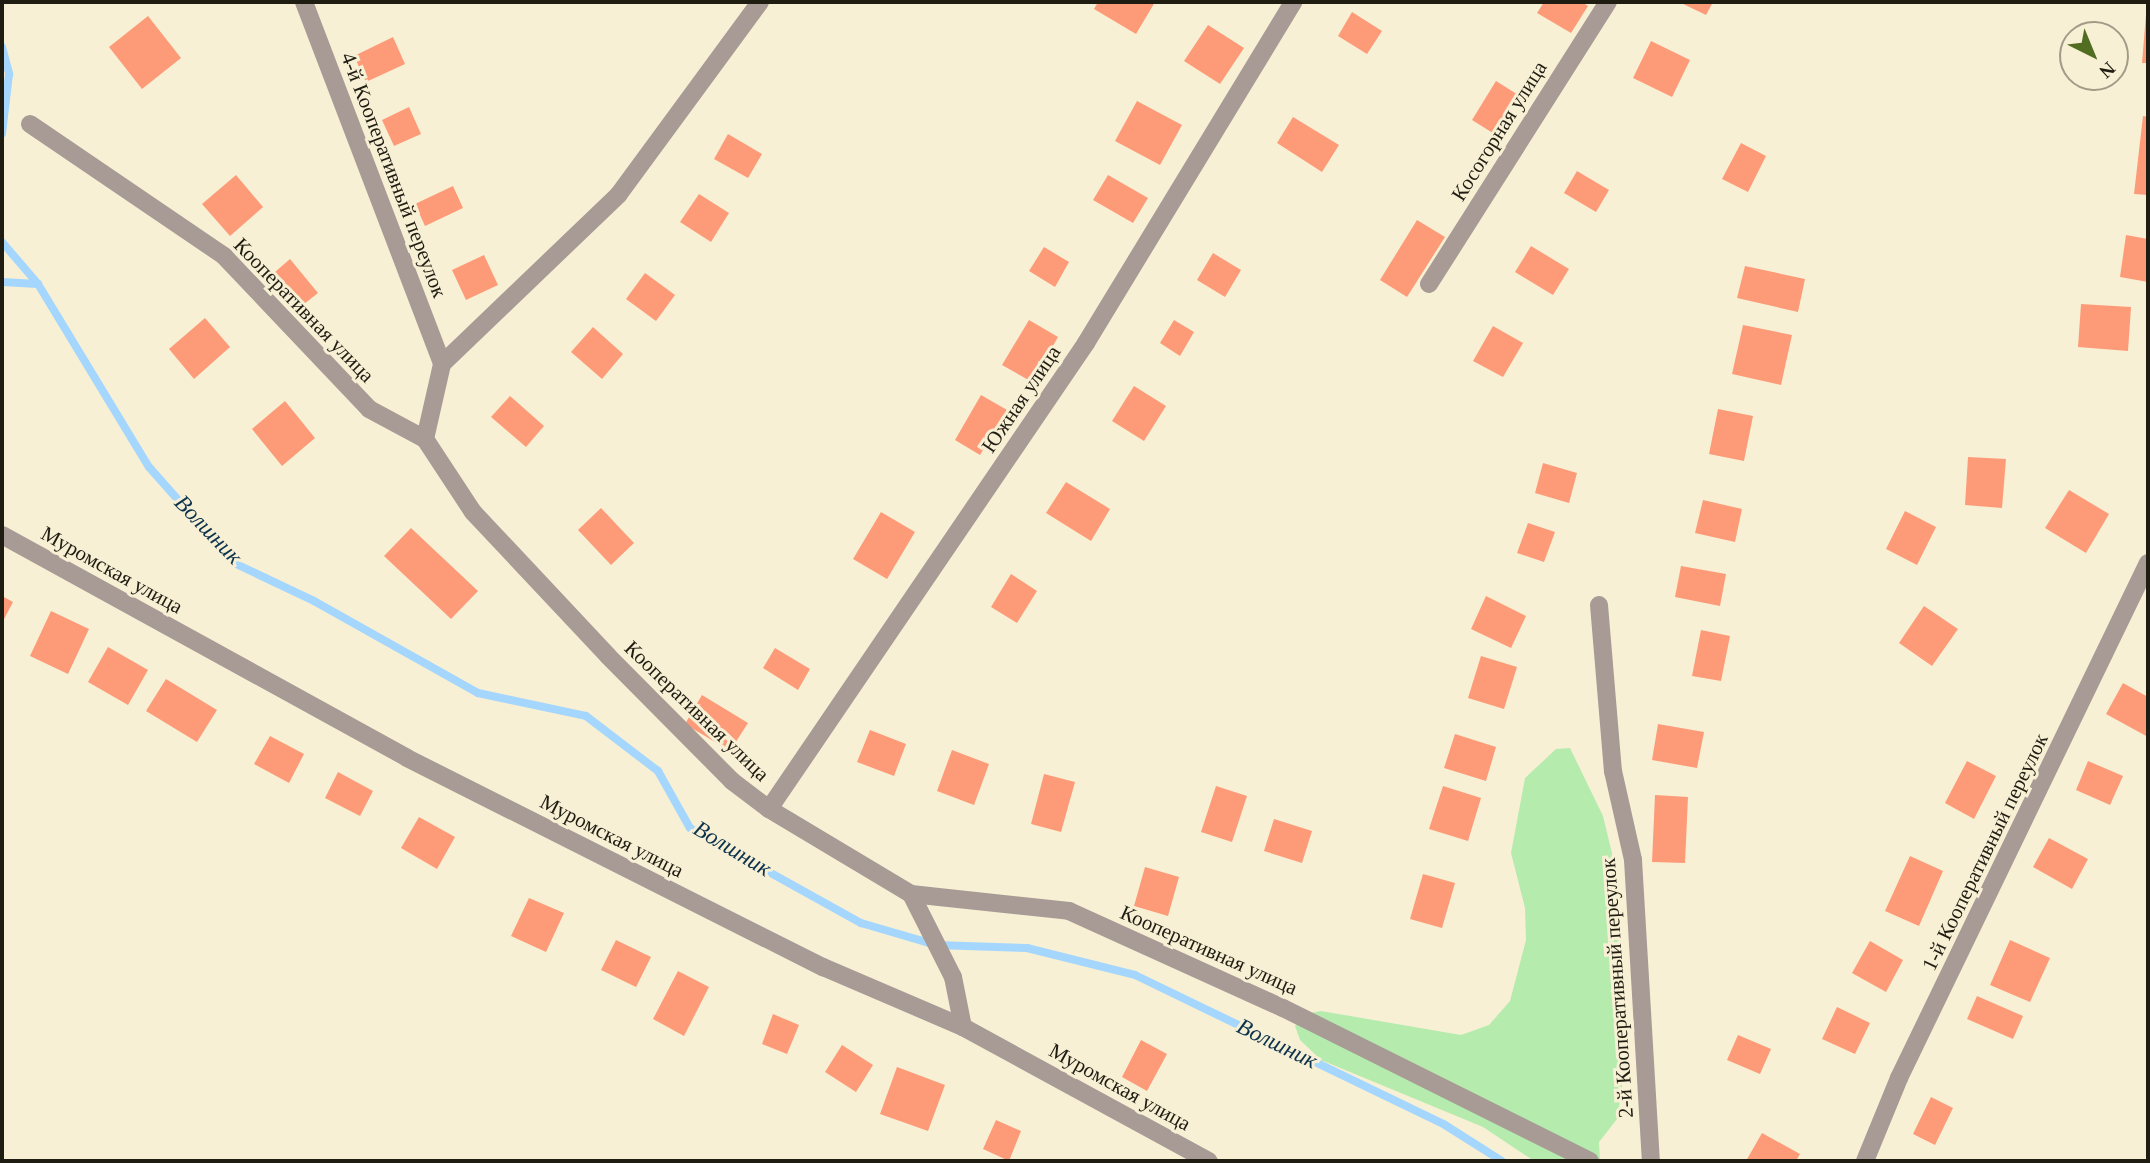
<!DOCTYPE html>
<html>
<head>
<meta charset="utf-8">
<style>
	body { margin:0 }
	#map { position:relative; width:2150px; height:1163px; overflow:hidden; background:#f8f0d5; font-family:"Times New Roman",serif }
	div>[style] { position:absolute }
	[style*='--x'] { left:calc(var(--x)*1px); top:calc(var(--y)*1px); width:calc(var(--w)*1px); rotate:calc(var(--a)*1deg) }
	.green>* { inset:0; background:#b6ebae }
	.stream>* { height:8px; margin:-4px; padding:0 4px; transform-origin:4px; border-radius:4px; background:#a4d6fe }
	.building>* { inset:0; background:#fd9b79 }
	.minor>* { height:18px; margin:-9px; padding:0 9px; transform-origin:9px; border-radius:9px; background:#a89b96 }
	.tertiary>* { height:18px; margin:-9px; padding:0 9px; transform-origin:9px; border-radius:9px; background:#a89b96 }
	span { translate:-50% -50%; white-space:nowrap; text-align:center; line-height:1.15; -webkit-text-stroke:6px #f8f0d5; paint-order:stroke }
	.street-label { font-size:21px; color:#1f1c12 }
	.water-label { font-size:23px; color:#0c324c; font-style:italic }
	.frame { position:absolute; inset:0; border:4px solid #1f1c12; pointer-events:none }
	.north { position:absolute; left:2059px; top:21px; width:70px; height:70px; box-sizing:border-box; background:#f8f0d5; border:2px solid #a19b87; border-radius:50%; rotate:137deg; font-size:19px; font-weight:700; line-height:28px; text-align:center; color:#1f1c12 }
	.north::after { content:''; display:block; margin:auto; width:24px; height:32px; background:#506d21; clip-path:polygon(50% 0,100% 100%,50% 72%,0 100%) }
</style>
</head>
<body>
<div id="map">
	<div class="green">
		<i style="clip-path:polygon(1570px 748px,1603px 816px,1617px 874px,1623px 978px,1622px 1088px,1617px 1119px,1599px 1142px,1600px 1161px,1534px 1161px,1483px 1127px,1321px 1060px,1300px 1040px,1295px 1026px,1305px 1014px,1321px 1011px,1461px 1035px,1489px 1025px,1510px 1001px,1526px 940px,1525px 908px,1511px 853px,1525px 778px,1556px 749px)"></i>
	</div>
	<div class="stream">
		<i style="--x:2;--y:47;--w:28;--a:75"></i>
		<i style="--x:9;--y:74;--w:60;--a:96.7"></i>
		<i style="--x:2;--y:242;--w:55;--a:49.4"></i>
		<i style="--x:2;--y:282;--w:36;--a:3"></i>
		<i style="--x:38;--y:284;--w:214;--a:58.8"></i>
		<i style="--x:149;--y:467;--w:128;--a:48.5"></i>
		<i style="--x:234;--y:563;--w:89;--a:25.4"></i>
		<i style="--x:314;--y:601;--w:188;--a:29.3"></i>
		<i style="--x:478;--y:693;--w:110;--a:12"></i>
		<i style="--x:586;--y:716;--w:91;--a:37.4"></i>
		<i style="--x:658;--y:771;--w:65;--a:60.7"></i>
		<i style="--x:690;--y:828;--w:196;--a:29.1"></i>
		<i style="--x:861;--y:923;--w:78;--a:16.3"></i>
		<i style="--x:936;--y:945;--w:91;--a:1.9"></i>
		<i style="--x:1027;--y:948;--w:111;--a:14"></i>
		<i style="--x:1135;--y:975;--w:344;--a:25.8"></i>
		<i style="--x:1445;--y:1125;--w:67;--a:32.3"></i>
	</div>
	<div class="building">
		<i style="clip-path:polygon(1098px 2px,1155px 2px,1136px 34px,1094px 9px)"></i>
		<i style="clip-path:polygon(1544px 2px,1582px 2px,1588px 6px,1571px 33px,1537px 13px)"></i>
		<i style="clip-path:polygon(1679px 2px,1713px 2px,1706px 15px)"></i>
		<i style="clip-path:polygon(1352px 12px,1382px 31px,1367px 54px,1338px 36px)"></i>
		<i style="clip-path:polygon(2146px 14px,2148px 14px,2148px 63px,2142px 63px)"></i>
		<i style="clip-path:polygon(148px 16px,181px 58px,142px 89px,109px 47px)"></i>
		<i style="clip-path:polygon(1208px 25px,1244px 48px,1220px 84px,1184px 61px)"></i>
		<i style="clip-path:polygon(393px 37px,405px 64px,366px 82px,354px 56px)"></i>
		<i style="clip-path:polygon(1651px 41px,1690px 60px,1672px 97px,1633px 78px)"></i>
		<i style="clip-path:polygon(1496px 81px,1520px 96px,1496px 135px,1472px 120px)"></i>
		<i style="clip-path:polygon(1137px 101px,1182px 125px,1160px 165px,1115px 141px)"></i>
		<i style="clip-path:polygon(409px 107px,421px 134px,394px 146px,382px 120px)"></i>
		<i style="clip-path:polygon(2143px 116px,2148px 117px,2148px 195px,2134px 194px)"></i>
		<i style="clip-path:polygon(1293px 117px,1339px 145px,1322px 172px,1277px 143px)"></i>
		<i style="clip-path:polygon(728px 134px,762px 154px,748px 178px,714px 159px)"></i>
		<i style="clip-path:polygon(1741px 143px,1766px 156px,1748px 192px,1722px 179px)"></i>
		<i style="clip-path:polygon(1577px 171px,1609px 190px,1596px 212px,1564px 193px)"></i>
		<i style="clip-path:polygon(236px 175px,263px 207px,230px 236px,202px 204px)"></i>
		<i style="clip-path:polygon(1108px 175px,1148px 198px,1133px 223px,1093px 200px)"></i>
		<i style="clip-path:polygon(453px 186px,463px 208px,425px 226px,415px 204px)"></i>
		<i style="clip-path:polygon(699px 194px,729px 213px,711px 242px,680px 222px)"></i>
		<i style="clip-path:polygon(1417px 220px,1445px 237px,1407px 297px,1380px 280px)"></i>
		<i style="clip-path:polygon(2126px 235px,2148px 239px,2148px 282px,2120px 277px)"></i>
		<i style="clip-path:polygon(1531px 246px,1569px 269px,1553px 295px,1515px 272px)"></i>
		<i style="clip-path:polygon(1044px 247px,1069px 262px,1055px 287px,1029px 271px)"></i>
		<i style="clip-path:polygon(1213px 253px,1241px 270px,1225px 297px,1197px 280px)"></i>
		<i style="clip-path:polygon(484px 255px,498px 285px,466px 300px,452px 270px)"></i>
		<i style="clip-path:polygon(290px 259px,318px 293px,294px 312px,267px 279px)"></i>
		<i style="clip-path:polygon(1745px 266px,1805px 279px,1798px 312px,1737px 298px)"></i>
		<i style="clip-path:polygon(645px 273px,675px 295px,656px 321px,626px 299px)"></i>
		<i style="clip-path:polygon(2081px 304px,2131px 307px,2128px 351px,2078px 347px)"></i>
		<i style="clip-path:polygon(205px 318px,230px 347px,194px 379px,169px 349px)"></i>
		<i style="clip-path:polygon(1029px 320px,1058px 337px,1032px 382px,1002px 365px)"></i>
		<i style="clip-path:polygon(1174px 320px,1194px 332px,1180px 356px,1160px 343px)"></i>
		<i style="clip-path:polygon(1743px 325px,1792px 335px,1781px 385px,1732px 374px)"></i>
		<i style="clip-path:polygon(1493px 326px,1523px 343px,1503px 377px,1473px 361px)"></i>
		<i style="clip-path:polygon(593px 327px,623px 354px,602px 379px,571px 352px)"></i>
		<i style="clip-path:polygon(1134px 386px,1166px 406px,1144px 441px,1112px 421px)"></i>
		<i style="clip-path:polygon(981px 395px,1007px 410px,980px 455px,955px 440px)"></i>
		<i style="clip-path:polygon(510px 396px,544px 426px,526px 447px,491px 417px)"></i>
		<i style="clip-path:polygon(285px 401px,315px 438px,282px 466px,252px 429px)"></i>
		<i style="clip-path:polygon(1718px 409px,1753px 416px,1744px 461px,1709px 454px)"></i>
		<i style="clip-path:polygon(1968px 457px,2006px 459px,2002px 508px,1965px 505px)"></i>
		<i style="clip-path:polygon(1543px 463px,1577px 473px,1569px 503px,1535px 493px)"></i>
		<i style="clip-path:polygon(1066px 482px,1110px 509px,1091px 541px,1046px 513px)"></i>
		<i style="clip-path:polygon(2069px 490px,2109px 514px,2086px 553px,2045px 528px)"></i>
		<i style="clip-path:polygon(1703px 500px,1742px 509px,1735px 542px,1695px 533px)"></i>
		<i style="clip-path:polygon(601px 508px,634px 543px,611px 565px,578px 530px)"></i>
		<i style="clip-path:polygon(1905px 511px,1936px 527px,1917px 565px,1886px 549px)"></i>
		<i style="clip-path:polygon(881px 512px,915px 532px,887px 579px,853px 559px)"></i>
		<i style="clip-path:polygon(1528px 523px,1555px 532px,1544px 562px,1517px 553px)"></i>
		<i style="clip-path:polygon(411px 528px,478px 591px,451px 619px,384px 556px)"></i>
		<i style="clip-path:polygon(1681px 566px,1726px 574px,1720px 606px,1675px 597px)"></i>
		<i style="clip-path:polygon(1011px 574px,1037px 591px,1017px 623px,991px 607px)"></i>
		<i style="clip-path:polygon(2px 596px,13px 602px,2px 623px)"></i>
		<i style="clip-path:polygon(1486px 596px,1526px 616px,1511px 648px,1471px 629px)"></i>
		<i style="clip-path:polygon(1924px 606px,1958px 629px,1932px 666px,1899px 643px)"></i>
		<i style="clip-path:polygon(51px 611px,89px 629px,68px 674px,30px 656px)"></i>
		<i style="clip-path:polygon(1701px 630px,1730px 636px,1721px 681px,1692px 676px)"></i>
		<i style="clip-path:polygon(108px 647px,148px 670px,128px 705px,88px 682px)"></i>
		<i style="clip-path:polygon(775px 648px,810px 669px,798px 690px,763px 668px)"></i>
		<i style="clip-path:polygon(1481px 656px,1517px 667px,1504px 709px,1468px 698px)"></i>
		<i style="clip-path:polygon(166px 679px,217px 710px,197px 742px,146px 711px)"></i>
		<i style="clip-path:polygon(2123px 683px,2148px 697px,2148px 737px,2106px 714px)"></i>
		<i style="clip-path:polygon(702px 695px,748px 723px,730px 751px,685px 724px)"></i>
		<i style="clip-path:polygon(1658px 724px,1704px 732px,1697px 768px,1652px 760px)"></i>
		<i style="clip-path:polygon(870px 730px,906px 744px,894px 776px,857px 762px)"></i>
		<i style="clip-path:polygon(1455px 734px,1496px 747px,1486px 781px,1444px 768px)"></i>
		<i style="clip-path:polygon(270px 736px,304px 754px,289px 783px,254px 764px)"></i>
		<i style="clip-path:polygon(952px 750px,989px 764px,974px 805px,937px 791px)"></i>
		<i style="clip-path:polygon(1967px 761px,1996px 776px,1974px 819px,1945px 803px)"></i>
		<i style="clip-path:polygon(2088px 761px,2123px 776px,2110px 805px,2076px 790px)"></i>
		<i style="clip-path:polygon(338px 772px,373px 791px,360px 816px,325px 798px)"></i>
		<i style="clip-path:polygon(1044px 774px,1075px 782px,1061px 832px,1031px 824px)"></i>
		<i style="clip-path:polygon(1216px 786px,1247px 796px,1232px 842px,1201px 832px)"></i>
		<i style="clip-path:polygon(1443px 786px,1481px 798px,1468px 841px,1429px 829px)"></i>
		<i style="clip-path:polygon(1655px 795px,1688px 797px,1685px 863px,1652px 862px)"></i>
		<i style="clip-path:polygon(419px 817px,455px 837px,437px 869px,401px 848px)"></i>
		<i style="clip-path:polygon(1274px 819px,1312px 831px,1302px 863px,1264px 851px)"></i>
		<i style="clip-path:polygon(2049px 838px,2088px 859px,2072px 889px,2033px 867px)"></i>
		<i style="clip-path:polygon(1910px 856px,1943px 871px,1919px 926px,1885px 911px)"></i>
		<i style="clip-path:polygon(1145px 867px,1179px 877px,1168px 916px,1134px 906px)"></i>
		<i style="clip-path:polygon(1423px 874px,1455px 883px,1442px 928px,1410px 919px)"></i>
		<i style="clip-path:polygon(529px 898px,564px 913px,546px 952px,511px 936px)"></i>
		<i style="clip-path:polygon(616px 940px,651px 957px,636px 987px,601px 970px)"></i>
		<i style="clip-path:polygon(2010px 940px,2050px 958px,2030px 1002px,1990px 985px)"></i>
		<i style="clip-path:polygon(1870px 941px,1903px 960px,1886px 992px,1852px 973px)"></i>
		<i style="clip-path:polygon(678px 971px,709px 987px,684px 1036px,653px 1019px)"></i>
		<i style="clip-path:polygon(1977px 996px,2023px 1016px,2013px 1039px,1967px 1019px)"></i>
		<i style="clip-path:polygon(1837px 1007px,1870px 1023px,1855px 1054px,1822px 1039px)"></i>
		<i style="clip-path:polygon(773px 1014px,799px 1025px,787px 1054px,762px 1044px)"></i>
		<i style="clip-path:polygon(1738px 1035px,1771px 1049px,1760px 1074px,1727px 1060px)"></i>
		<i style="clip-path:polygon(1141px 1040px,1167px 1054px,1147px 1091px,1122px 1077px)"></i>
		<i style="clip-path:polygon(842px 1045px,873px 1065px,856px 1092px,825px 1072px)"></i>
		<i style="clip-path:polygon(897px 1067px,945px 1085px,928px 1131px,880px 1114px)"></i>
		<i style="clip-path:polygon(1931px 1097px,1953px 1108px,1935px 1145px,1913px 1134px)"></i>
		<i style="clip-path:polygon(996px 1120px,1021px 1131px,1009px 1161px,983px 1149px)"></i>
		<i style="clip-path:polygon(1762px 1133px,1800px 1154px,1796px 1161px,1746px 1161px)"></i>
	</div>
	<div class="minor">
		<i style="--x:304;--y:2;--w:387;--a:69.1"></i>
		<i style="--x:30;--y:124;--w:235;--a:34.2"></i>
		<i style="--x:224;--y:256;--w:211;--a:46.5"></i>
		<i style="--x:369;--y:409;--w:64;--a:28.2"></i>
		<i style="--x:425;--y:439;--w:87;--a:56.7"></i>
		<i style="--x:473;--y:512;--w:197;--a:46.8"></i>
		<i style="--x:608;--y:656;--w:176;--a:45.2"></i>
		<i style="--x:732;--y:781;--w:46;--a:37.1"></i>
		<i style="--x:769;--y:809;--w:165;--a:30.9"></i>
		<i style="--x:911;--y:894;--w:159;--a:6.1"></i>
		<i style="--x:1069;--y:911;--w:235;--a:24.4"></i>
		<i style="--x:1283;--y:1008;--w:343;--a:26.5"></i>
		<i style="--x:1429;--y:284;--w:334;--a:-57.6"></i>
		<i style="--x:442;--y:364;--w:245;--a:-43.8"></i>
		<i style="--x:619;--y:194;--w:238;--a:-53.7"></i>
		<i style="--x:425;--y:439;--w:77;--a:-77.2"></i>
		<i style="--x:2;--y:535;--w:462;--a:28.8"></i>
		<i style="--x:407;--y:758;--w:466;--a:26.7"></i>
		<i style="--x:823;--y:967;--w:152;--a:23.2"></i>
		<i style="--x:963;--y:1027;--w:280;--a:28.6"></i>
		<i style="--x:1599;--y:605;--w:167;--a:85.2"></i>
		<i style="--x:1613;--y:771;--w:91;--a:77.3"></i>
		<i style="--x:1633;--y:860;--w:302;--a:86.6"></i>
		<i style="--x:911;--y:894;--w:93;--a:63.2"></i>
		<i style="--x:953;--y:977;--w:51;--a:78.7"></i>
		<i style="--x:1865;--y:1161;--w:90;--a:-67.7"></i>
		<i style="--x:1899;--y:1078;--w:572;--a:-64.2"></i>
	</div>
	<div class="tertiary">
		<i style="--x:769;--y:809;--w:564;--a:-55.77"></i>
		<i style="--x:1086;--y:343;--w:399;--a:-58.7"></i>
	</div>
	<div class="street-label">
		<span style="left:1499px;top:131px;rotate:-58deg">Косогорная улица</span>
		<span style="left:394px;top:175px;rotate:69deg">4-й Кооперативный переулок</span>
		<span style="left:304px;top:310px;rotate:46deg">Кооперативная улица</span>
		<span style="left:1021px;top:399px;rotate:-56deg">Южная улица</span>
		<span style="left:112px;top:570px;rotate:29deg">Муромская улица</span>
		<span style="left:697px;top:711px;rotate:44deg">Кооперативная улица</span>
		<span style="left:612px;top:836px;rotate:27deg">Муромская улица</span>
		<span style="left:1985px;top:852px;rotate:-64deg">1-й Кооперативный переулок</span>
		<span style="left:1209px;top:950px;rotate:24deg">Кооперативная улица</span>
		<span style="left:1617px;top:988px;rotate:-94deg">2-й Кооперативный переулок</span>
		<span style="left:1120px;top:1087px;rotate:29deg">Муромская улица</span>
	</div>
	<div class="water-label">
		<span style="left:208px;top:530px;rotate:46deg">Волшник</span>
		<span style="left:732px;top:849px;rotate:31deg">Волшник</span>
		<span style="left:1277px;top:1044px;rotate:26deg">Волшник</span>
	</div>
	<div class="frame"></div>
	<div class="north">N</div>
</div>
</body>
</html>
